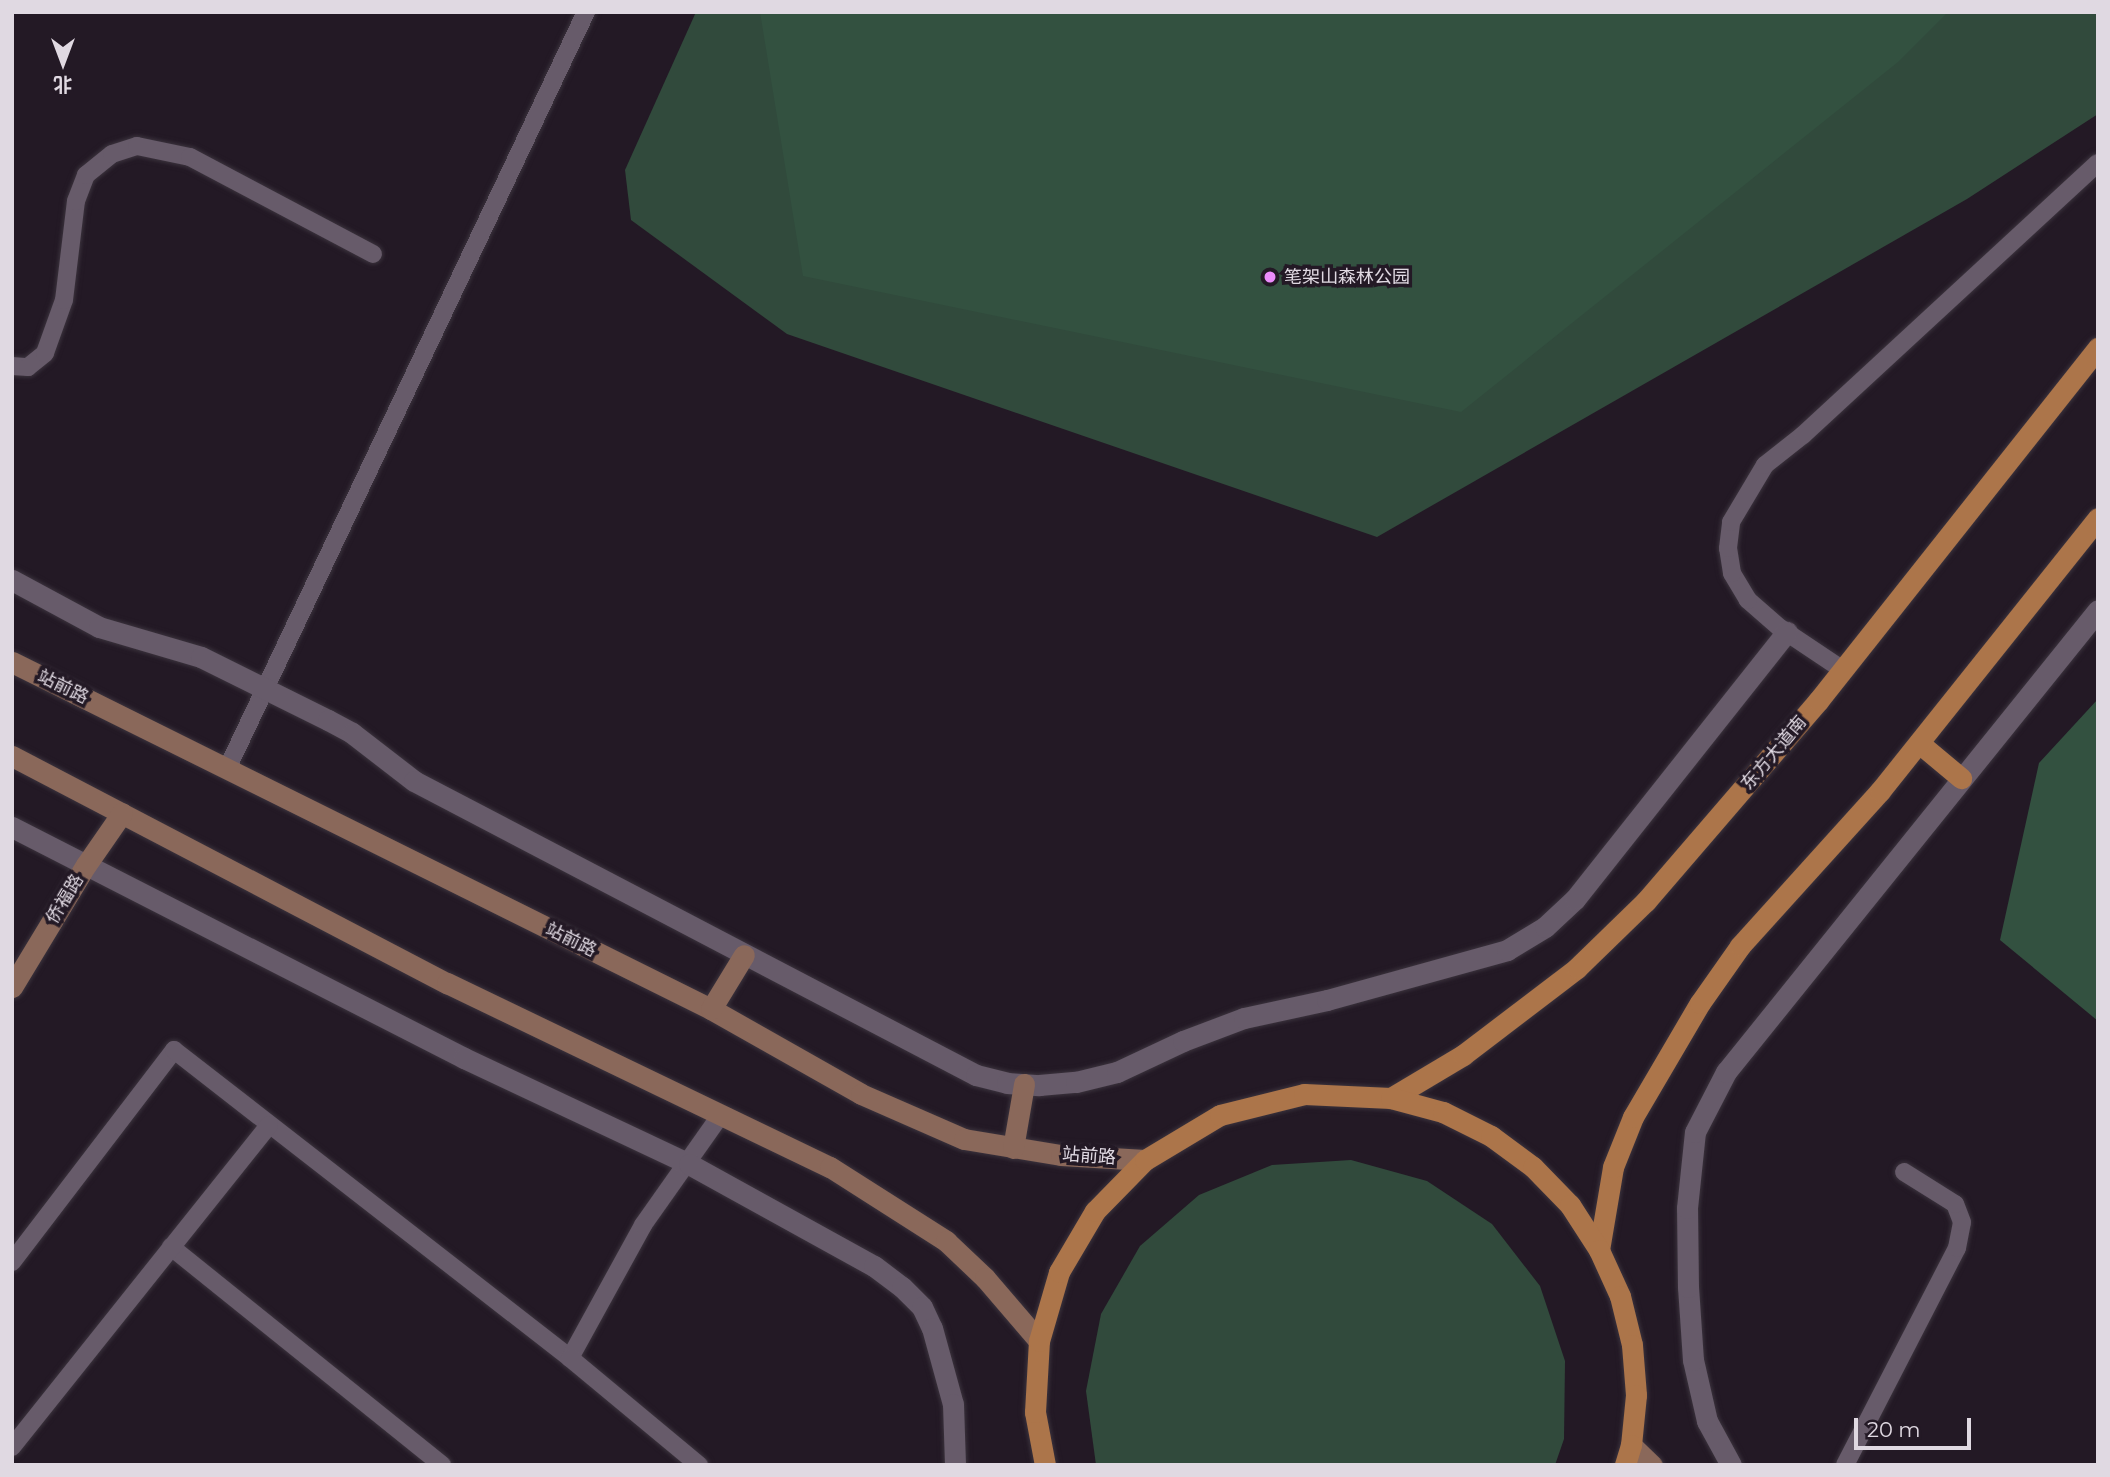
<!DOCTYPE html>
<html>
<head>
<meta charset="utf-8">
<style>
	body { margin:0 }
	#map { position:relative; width:2110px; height:1477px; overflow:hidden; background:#231925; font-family:Montserrat,"Noto Sans SC",sans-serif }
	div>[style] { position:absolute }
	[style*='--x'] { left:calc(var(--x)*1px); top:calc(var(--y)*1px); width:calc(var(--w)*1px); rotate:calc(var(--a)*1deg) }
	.green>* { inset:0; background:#314a3c }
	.forest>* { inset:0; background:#335140 }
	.roads { filter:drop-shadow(0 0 2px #3b333d) drop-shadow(0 0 2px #3b333d) }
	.lane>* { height:18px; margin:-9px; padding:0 9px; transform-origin:9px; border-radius:9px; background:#675b6a }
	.street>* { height:21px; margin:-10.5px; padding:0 10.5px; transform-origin:10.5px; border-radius:10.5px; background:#675b6a }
	.secondary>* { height:21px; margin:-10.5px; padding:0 10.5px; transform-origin:10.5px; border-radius:10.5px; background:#8a685a }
	.primary>* { height:21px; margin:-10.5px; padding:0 10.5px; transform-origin:10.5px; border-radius:10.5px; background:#ac754a }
	.dots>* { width:19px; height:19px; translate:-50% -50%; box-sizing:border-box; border:4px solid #231925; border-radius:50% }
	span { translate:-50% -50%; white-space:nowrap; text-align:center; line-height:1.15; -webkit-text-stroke:7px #231925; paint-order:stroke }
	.poi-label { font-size:18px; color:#e0d9e2 }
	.left { translate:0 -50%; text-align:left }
	.street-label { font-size:18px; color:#e0d9e2 }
	.frame { position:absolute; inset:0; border:14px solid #e0d9e2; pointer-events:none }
	.north { position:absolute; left:28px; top:28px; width:70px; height:70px; -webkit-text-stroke:5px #231925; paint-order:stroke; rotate:180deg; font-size:19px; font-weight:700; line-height:28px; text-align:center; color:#e0d9e2 }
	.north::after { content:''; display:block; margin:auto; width:24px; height:32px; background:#e0d9e2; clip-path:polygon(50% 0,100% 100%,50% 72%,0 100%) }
	.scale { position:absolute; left:1854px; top:1418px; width:117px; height:32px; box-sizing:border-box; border:4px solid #e0d9e2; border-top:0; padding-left:9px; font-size:21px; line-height:24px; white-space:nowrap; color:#e0d9e2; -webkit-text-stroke:5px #231925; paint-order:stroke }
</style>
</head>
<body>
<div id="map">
	<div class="green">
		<i style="clip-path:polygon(696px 12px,2098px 12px,2098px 114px,1967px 199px,1377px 537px,787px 334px,631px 220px,625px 170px)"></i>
		<i style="clip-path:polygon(1351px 1160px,1427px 1181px,1492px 1224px,1540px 1286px,1565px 1361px,1564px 1439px,1555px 1465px,1096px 1465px,1086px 1391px,1101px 1314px,1140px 1246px,1199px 1195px,1272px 1165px)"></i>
	</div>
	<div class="forest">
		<i style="clip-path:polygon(760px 12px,1948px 12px,1898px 62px,1461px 412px,803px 276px)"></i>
		<i style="clip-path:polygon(2098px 699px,2098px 1021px,2000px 940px,2039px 763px)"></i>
	</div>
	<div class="roads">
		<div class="lane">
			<i style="--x:12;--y:366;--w:16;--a:4"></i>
			<i style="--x:28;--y:367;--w:22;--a:-39"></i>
			<i style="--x:45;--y:353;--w:56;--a:-70.3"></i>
			<i style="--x:64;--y:300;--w:100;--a:-83.1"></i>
			<i style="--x:76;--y:201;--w:28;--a:-69"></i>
			<i style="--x:86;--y:175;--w:33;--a:-39"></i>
			<i style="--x:112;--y:154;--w:26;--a:-18"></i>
			<i style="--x:137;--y:146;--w:54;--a:11.7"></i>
			<i style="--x:190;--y:157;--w:207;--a:27.9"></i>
			<i style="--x:1843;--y:670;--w:76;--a:-146.3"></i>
			<i style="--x:1780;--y:628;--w:43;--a:-138.8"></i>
			<i style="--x:1748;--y:600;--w:31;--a:-121"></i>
			<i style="--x:1732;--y:573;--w:25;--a:-99"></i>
			<i style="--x:1728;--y:548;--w:26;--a:-83"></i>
			<i style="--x:1731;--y:522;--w:66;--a:-59.2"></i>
			<i style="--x:1765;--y:465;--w:48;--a:-38.3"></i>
			<i style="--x:1803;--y:435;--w:401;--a:-42.7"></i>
			<i style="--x:227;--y:769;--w:838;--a:-64.63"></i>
			<i style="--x:171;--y:1247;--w:348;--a:38.8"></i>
			<i style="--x:12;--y:1262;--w:267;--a:-52.6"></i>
			<i style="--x:174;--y:1050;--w:502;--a:37.87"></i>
			<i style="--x:570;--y:1358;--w:152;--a:-61.2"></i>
			<i style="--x:643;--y:1225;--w:133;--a:-54.8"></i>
			<i style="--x:570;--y:1358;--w:168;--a:39.7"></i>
			<i style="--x:12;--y:1447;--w:412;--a:-51.4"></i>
			<i style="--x:1845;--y:1465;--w:244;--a:-62.7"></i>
			<i style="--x:1957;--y:1248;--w:26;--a:-79"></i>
			<i style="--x:1962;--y:1222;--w:19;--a:-111"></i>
			<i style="--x:1955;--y:1204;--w:60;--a:-147.9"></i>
		</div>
		<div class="street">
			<i style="--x:12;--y:580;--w:99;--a:28.4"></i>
			<i style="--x:99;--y:627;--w:106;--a:16.4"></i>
			<i style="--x:201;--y:657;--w:142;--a:26.4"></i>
			<i style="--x:328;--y:720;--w:27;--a:28"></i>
			<i style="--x:352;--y:733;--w:78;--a:37.7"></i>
			<i style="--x:414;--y:781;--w:634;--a:27.62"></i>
			<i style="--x:976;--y:1075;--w:32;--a:14"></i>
			<i style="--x:1007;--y:1083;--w:32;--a:4"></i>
			<i style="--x:1039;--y:1085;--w:37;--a:-5"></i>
			<i style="--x:1076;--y:1082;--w:42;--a:-13.7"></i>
			<i style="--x:1117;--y:1072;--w:73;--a:-25.2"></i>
			<i style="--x:1183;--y:1041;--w:65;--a:-20.7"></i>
			<i style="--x:1244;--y:1018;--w:85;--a:-12.2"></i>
			<i style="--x:1327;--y:1000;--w:187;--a:-15.5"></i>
			<i style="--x:1507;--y:950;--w:44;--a:-31.2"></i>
			<i style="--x:1545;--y:927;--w:41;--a:-43"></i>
			<i style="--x:1575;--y:899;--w:341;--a:-51.6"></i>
			<i style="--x:12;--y:827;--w:508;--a:27.07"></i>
			<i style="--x:464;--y:1058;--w:249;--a:25.2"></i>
			<i style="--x:689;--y:1164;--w:211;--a:28.9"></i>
			<i style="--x:874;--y:1266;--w:35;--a:37"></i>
			<i style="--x:902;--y:1287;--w:28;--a:45"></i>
			<i style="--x:922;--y:1307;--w:23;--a:65"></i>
			<i style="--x:932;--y:1328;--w:79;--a:74.6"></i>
			<i style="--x:953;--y:1404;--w:61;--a:88.1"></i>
			<i style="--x:1731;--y:1465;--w:50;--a:-118.6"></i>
			<i style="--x:1707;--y:1421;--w:63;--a:-102.9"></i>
			<i style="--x:1693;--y:1360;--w:73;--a:-93.9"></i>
			<i style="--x:1688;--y:1287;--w:79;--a:-90.7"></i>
			<i style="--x:1687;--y:1208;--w:76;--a:-84"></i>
			<i style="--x:1695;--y:1132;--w:68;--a:-62.7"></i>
			<i style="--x:1726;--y:1072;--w:593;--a:-51.16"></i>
		</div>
		<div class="secondary">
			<i style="--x:12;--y:662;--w:780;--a:26.4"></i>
			<i style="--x:711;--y:1009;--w:172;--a:29.5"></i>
			<i style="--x:861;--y:1094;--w:112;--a:23.6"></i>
			<i style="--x:964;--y:1139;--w:98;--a:9.4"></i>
			<i style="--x:1061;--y:1155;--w:84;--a:3.4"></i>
			<i style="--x:12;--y:756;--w:491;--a:27.6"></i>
			<i style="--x:447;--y:983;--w:425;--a:25.7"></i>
			<i style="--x:830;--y:1167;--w:138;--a:32.5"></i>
			<i style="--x:946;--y:1241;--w:54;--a:43.5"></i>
			<i style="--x:985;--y:1278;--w:83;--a:49.4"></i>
			<i style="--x:12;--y:987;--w:143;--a:-58.8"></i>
			<i style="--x:86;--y:865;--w:63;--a:-55.3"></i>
			<i style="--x:711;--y:1009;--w:63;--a:-58.6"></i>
			<i style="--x:1013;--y:1148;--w:65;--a:-80.2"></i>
			<i style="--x:1631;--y:1445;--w:29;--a:44"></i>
		</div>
		<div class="primary">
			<i style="--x:1919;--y:743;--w:55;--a:39.8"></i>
			<i style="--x:1391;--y:1098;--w:84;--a:-30.8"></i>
			<i style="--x:1463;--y:1055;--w:143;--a:-37.3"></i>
			<i style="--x:1577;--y:968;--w:96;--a:-44.2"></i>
			<i style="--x:1646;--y:901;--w:264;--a:-49.3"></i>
			<i style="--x:1818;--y:701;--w:451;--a:-51.6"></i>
			<i style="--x:1599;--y:1250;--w:84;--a:-80.4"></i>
			<i style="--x:1613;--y:1167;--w:54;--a:-68.2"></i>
			<i style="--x:1633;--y:1117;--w:132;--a:-59.6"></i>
			<i style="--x:1700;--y:1003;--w:70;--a:-54.9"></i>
			<i style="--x:1740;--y:946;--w:209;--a:-47.9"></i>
			<i style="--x:1880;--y:791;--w:349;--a:-51.4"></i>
			<i style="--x:1045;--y:1465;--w:54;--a:-100.7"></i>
			<i style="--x:1035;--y:1412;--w:71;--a:-86.8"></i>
			<i style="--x:1039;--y:1341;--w:72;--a:-73.8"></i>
			<i style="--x:1059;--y:1272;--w:71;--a:-59.5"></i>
			<i style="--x:1095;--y:1211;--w:71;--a:-45.6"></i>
			<i style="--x:1145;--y:1160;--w:87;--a:-31"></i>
			<i style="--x:1220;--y:1115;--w:87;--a:-14"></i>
			<i style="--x:1304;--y:1094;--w:87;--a:2.6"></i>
			<i style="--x:1391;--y:1098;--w:54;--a:15.1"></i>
			<i style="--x:1443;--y:1112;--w:54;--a:26.6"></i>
			<i style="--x:1491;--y:1136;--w:52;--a:36.4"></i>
			<i style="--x:1533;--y:1167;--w:53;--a:45.8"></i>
			<i style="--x:1570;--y:1205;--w:54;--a:57.2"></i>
			<i style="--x:1599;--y:1250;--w:51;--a:65.5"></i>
			<i style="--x:1620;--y:1296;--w:50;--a:76.2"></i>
			<i style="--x:1632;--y:1345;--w:50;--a:85.4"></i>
			<i style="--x:1636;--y:1395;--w:50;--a:95.7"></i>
			<i style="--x:1631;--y:1445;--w:21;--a:107"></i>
		</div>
	</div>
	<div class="dots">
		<i style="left:1270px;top:277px;background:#ec8cfb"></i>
	</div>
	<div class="poi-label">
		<span class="left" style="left:1284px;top:277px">笔架山森林公园</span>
	</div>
	<div class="street-label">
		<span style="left:63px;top:687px;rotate:26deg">站前路</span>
		<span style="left:1774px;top:753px;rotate:-50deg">东方大道南</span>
		<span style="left:65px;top:899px;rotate:-59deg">侨福路</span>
		<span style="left:571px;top:940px;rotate:26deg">站前路</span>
		<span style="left:1089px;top:1156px;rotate:4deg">站前路</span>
	</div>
	<div class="frame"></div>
	<div class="north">北</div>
	<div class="scale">20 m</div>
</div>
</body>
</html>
